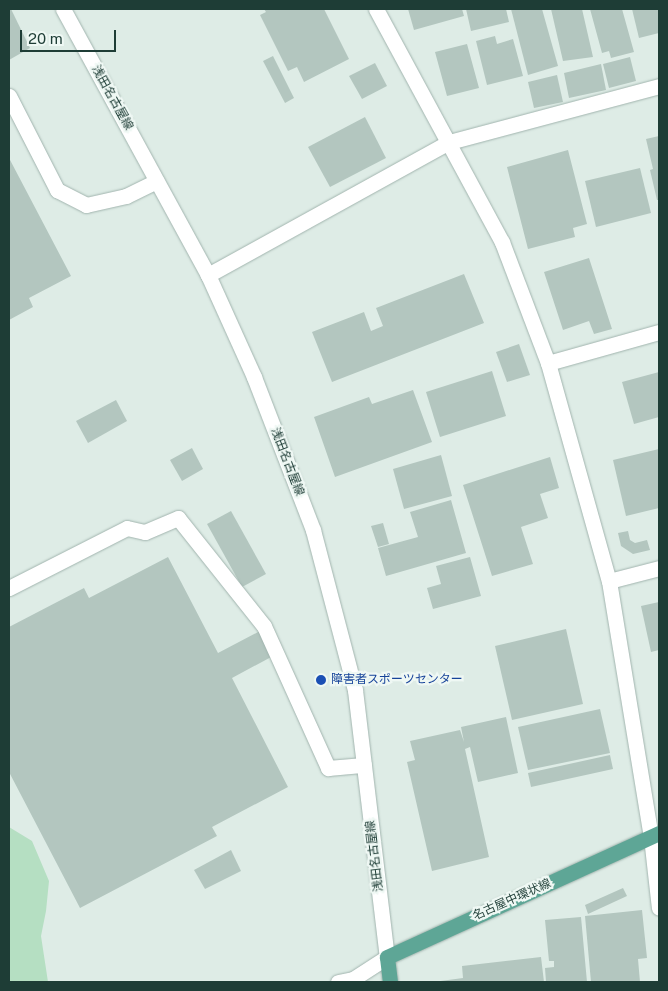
<!DOCTYPE html>
<html>
<head>
<meta charset="utf-8">
<style>
	body { margin:0 }
	#map { position:relative; width:668px; height:991px; overflow:hidden; background:#deece6; font-family:"Public Sans","Noto Sans JP",sans-serif }
	div>[style] { position:absolute }
	[style*='--x'] { left:calc(var(--x)*1px); top:calc(var(--y)*1px); width:calc(var(--w)*1px); rotate:calc(var(--a)*1deg) }
	.green>* { inset:0; background:#b5dfc2 }
	.building>* { inset:0; background:#b3c6bf }
	.roads { filter:drop-shadow(0 0 1px #a1b4ae) drop-shadow(0 0 1px #a1b4ae) }
	.service>* { height:15px; margin:-7.5px; padding:0 7.5px; transform-origin:7.5px; border-radius:7.5px; background:#fff }
	.minor>* { height:15px; margin:-7.5px; padding:0 7.5px; transform-origin:7.5px; border-radius:7.5px; background:#fff }
	.secondary>* { height:15px; margin:-7.5px; padding:0 7.5px; transform-origin:7.5px; border-radius:7.5px; background:#fff }
	.primary>* { height:15px; margin:-7.5px; padding:0 7.5px; transform-origin:7.5px; border-radius:7.5px; background:#5ea696 }
	.dots>* { width:14px; height:14px; translate:-50% -50%; box-sizing:border-box; border:2px solid #eff8f4; border-radius:50% }
	span { translate:-50% -50%; white-space:nowrap; text-align:center; line-height:1.15; -webkit-text-stroke:4.5px #eff8f4; paint-order:stroke }
	.street-label { font-size:12px; color:#1e3d36 }
	.transit-label { font-size:12px; color:#164399 }
	.left { translate:0 -50%; text-align:left }
	.frame { position:absolute; inset:0; border:10px solid #1e3d36; pointer-events:none }
	.scale { position:absolute; left:20px; top:30px; width:96px; height:22px; box-sizing:border-box; border:2px solid #1e3d36; border-top:0; padding-left:6px; font-size:15px; line-height:18px; white-space:nowrap; color:#1e3d36; -webkit-text-stroke:4px #eff8f4; paint-order:stroke }
</style>
</head>
<body>
<div id="map">
	<div class="green">
		<i style="clip-path:polygon(9px 827px,32px 841px,49px 881px,46px 911px,41px 936px,48px 982px,9px 982px)"></i>
	</div>
	<div class="building">
		<i style="clip-path:polygon(9px 9px,11px 9px,30px 48px,9px 60px)"></i>
		<i style="clip-path:polygon(264px 9px,324px 9px,349px 59px,304px 82px,297px 67px,288px 71px,260px 15px,266px 12px)"></i>
		<i style="clip-path:polygon(408px 9px,462px 9px,464px 16px,414px 30px)"></i>
		<i style="clip-path:polygon(466px 9px,506px 9px,509px 22px,471px 31px)"></i>
		<i style="clip-path:polygon(511px 9px,542px 9px,558px 66px,528px 75px)"></i>
		<i style="clip-path:polygon(551px 9px,582px 9px,593px 57px,563px 61px)"></i>
		<i style="clip-path:polygon(590px 9px,622px 9px,634px 52px,611px 58px,609px 51px,602px 53px)"></i>
		<i style="clip-path:polygon(632px 9px,659px 9px,659px 33px,639px 38px)"></i>
		<i style="clip-path:polygon(495px 36px,497px 44px,513px 39px,523px 76px,487px 85px,476px 41px)"></i>
		<i style="clip-path:polygon(467px 44px,479px 88px,447px 96px,435px 52px)"></i>
		<i style="clip-path:polygon(273px 56px,294px 98px,285px 103px,263px 61px)"></i>
		<i style="clip-path:polygon(630px 57px,636px 81px,609px 88px,603px 64px)"></i>
		<i style="clip-path:polygon(375px 63px,387px 86px,362px 99px,349px 76px)"></i>
		<i style="clip-path:polygon(601px 64px,606px 90px,569px 98px,564px 73px)"></i>
		<i style="clip-path:polygon(557px 75px,563px 102px,534px 108px,528px 82px)"></i>
		<i style="clip-path:polygon(365px 117px,386px 158px,330px 187px,308px 147px)"></i>
		<i style="clip-path:polygon(659px 136px,659px 200px,657px 200px,650px 170px,653px 169px,646px 139px)"></i>
		<i style="clip-path:polygon(568px 150px,587px 224px,573px 228px,575px 237px,528px 249px,507px 167px)"></i>
		<i style="clip-path:polygon(9px 158px,71px 276px,29px 298px,33px 307px,9px 320px)"></i>
		<i style="clip-path:polygon(640px 168px,651px 213px,596px 227px,585px 181px)"></i>
		<i style="clip-path:polygon(589px 258px,612px 329px,594px 334px,589px 321px,563px 330px,544px 272px)"></i>
		<i style="clip-path:polygon(464px 274px,484px 323px,332px 382px,312px 332px,364px 312px,371px 331px,383px 326px,376px 308px)"></i>
		<i style="clip-path:polygon(519px 344px,530px 375px,507px 382px,496px 352px)"></i>
		<i style="clip-path:polygon(492px 371px,506px 416px,440px 437px,426px 392px)"></i>
		<i style="clip-path:polygon(659px 372px,659px 417px,634px 424px,622px 382px)"></i>
		<i style="clip-path:polygon(413px 390px,432px 442px,335px 477px,314px 417px,369px 397px,372px 404px)"></i>
		<i style="clip-path:polygon(116px 400px,127px 421px,88px 443px,76px 421px)"></i>
		<i style="clip-path:polygon(192px 448px,203px 469px,182px 481px,170px 460px)"></i>
		<i style="clip-path:polygon(659px 449px,659px 508px,626px 516px,613px 460px)"></i>
		<i style="clip-path:polygon(441px 455px,452px 496px,404px 509px,393px 469px)"></i>
		<i style="clip-path:polygon(550px 457px,559px 488px,540px 494px,548px 518px,521px 527px,533px 564px,492px 576px,463px 485px)"></i>
		<i style="clip-path:polygon(451px 500px,466px 553px,386px 576px,378px 548px,418px 537px,410px 512px)"></i>
		<i style="clip-path:polygon(231px 511px,266px 574px,242px 587px,207px 524px)"></i>
		<i style="clip-path:polygon(383px 523px,389px 544px,378px 547px,371px 526px)"></i>
		<i style="clip-path:polygon(628px 531px,630px 540px,635px 543px,647px 540px,650px 550px,633px 554px,621px 546px,618px 533px)"></i>
		<i style="clip-path:polygon(168px 557px,218px 653px,260px 631px,273px 656px,232px 678px,288px 787px,212px 827px,217px 836px,80px 908px,9px 772px,9px 627px,84px 588px,89px 598px)"></i>
		<i style="clip-path:polygon(470px 557px,481px 596px,433px 609px,427px 588px,441px 584px,436px 566px)"></i>
		<i style="clip-path:polygon(659px 602px,659px 650px,651px 652px,641px 606px)"></i>
		<i style="clip-path:polygon(566px 629px,583px 704px,512px 720px,495px 646px)"></i>
		<i style="clip-path:polygon(600px 709px,610px 753px,528px 770px,518px 727px)"></i>
		<i style="clip-path:polygon(506px 717px,518px 773px,478px 782px,470px 747px,465px 749px,489px 857px,432px 871px,407px 762px,415px 760px,410px 741px,460px 730px,464px 742px,461px 727px)"></i>
		<i style="clip-path:polygon(610px 755px,613px 769px,531px 787px,528px 773px)"></i>
		<i style="clip-path:polygon(231px 850px,241px 871px,205px 889px,194px 870px)"></i>
		<i style="clip-path:polygon(623px 888px,627px 896px,588px 914px,585px 905px)"></i>
		<i style="clip-path:polygon(642px 910px,647px 958px,638px 959px,640px 982px,591px 982px,585px 916px)"></i>
		<i style="clip-path:polygon(581px 917px,587px 982px,546px 982px,545px 968px,554px 967px,554px 961px,549px 961px,545px 920px)"></i>
		<i style="clip-path:polygon(541px 957px,544px 982px,433px 982px,463px 978px,462px 966px)"></i>
	</div>
	<div class="roads">
		<div class="service">
			<i style="--x:9;--y:96;--w:106;--a:62.9"></i>
			<i style="--x:57;--y:190;--w:33;--a:27"></i>
			<i style="--x:86;--y:205;--w:41;--a:-12.7"></i>
			<i style="--x:126;--y:196;--w:34;--a:-26"></i>
			<i style="--x:9;--y:588;--w:132;--a:-27"></i>
			<i style="--x:127;--y:528;--w:18;--a:13"></i>
			<i style="--x:145;--y:532;--w:36;--a:-23"></i>
			<i style="--x:178;--y:518;--w:138;--a:51.5"></i>
			<i style="--x:264;--y:626;--w:156;--a:65.7"></i>
			<i style="--x:328;--y:768;--w:36;--a:-5"></i>
		</div>
		<div class="minor">
			<i style="--x:376;--y:9;--w:265;--a:61.6"></i>
			<i style="--x:502;--y:242;--w:129;--a:69.2"></i>
			<i style="--x:548;--y:363;--w:226;--a:74.4"></i>
			<i style="--x:609;--y:581;--w:259;--a:80.7"></i>
			<i style="--x:651;--y:837;--w:71;--a:83.6"></i>
			<i style="--x:208;--y:275;--w:275;--a:-28.9"></i>
			<i style="--x:449;--y:142;--w:217;--a:-14.9"></i>
			<i style="--x:548;--y:363;--w:115;--a:-15.6"></i>
			<i style="--x:609;--y:581;--w:52;--a:-14.6"></i>
			<i style="--x:338;--y:982;--w:15;--a:-11"></i>
			<i style="--x:353;--y:979;--w:40;--a:-32.9"></i>
		</div>
		<div class="secondary">
			<i style="--x:63;--y:9;--w:303;--a:61.4"></i>
			<i style="--x:208;--y:275;--w:112;--a:65.7"></i>
			<i style="--x:254;--y:377;--w:164;--a:68.9"></i>
			<i style="--x:313;--y:530;--w:165;--a:75.3"></i>
			<i style="--x:355;--y:690;--w:269;--a:83.2"></i>
		</div>
		<div class="primary">
			<i style="--x:390;--y:982;--w:25;--a:-97"></i>
			<i style="--x:387;--y:957;--w:299;--a:-24.5"></i>
		</div>
	</div>
	<div class="dots">
		<i style="left:321px;top:680px;background:#1a4fb4"></i>
	</div>
	<div class="street-label">
		<span style="left:112px;top:98px;rotate:61deg">浅田名古屋線</span>
		<span style="left:287px;top:462px;rotate:69deg">浅田名古屋線</span>
		<span style="left:375px;top:856px;rotate:-97deg">浅田名古屋線</span>
		<span style="left:512px;top:900px;rotate:-24deg">名古屋中環状線</span>
	</div>
	<div class="transit-label">
		<span class="left" style="left:331px;top:680px">障害者スポーツセンター</span>
	</div>
	<div class="frame"></div>
	<div class="scale">20 m</div>
</div>
</body>
</html>
